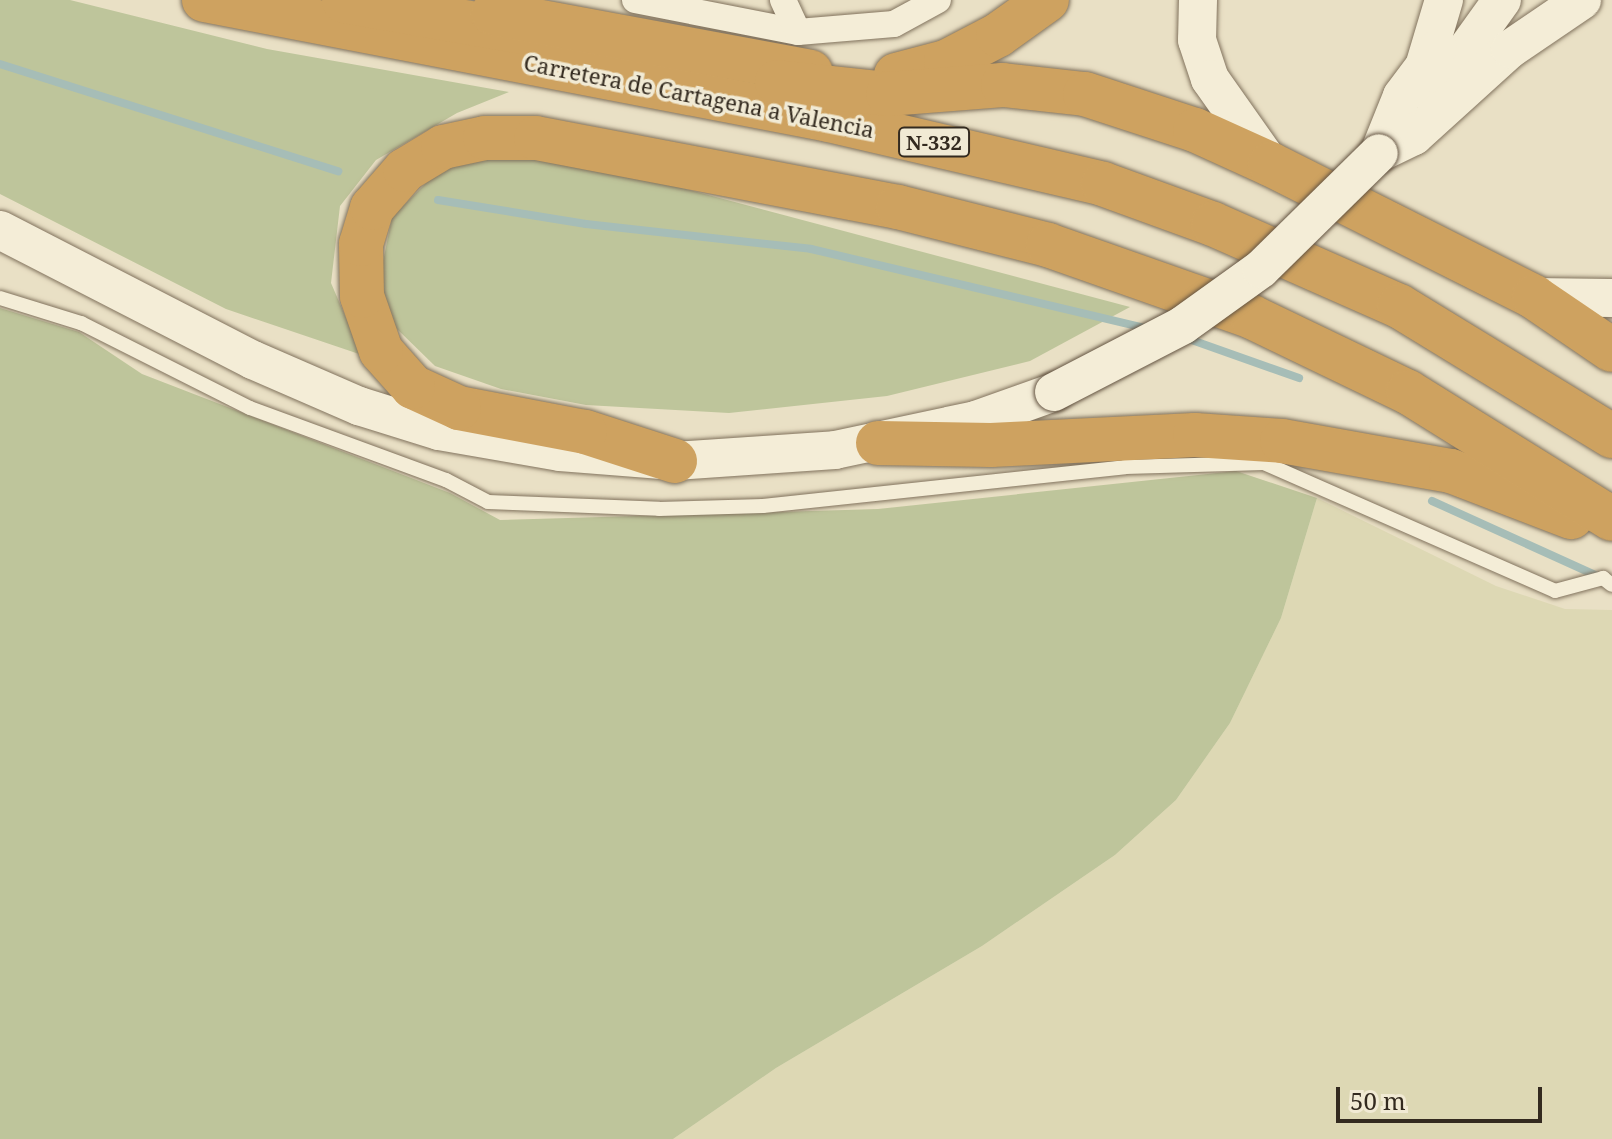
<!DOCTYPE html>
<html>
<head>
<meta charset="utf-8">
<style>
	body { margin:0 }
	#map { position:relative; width:1612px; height:1139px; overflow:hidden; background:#e9e0c5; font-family:"Noto Serif",serif }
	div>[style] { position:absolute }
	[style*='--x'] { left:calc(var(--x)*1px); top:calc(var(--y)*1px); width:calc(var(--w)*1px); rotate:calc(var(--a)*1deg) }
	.farmland>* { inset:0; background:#ddd8b4 }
	.green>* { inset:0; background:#bec59b }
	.stream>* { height:8px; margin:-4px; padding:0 4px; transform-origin:4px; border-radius:4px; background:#a6bdb7 }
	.roads { filter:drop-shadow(0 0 2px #81725d) drop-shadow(0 0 2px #81725d) }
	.lane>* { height:14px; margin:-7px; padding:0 7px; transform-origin:7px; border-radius:7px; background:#f4edd7 }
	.street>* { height:26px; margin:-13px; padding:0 13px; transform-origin:13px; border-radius:13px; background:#f4edd7 }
	.secondary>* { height:38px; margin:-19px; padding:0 19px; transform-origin:19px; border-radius:19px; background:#f4edd7 }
	.highway>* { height:44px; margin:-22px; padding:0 22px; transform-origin:22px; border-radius:22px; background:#cea260 }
	.bridges { filter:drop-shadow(0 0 2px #635341) drop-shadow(0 0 2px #635341) }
	.secondary-bridge>* { height:38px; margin:-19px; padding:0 19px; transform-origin:19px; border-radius:19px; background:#f4edd7 }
	span { translate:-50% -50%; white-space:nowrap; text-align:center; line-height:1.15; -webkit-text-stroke:7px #f1ead4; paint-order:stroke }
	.shield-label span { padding:2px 6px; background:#f1ead4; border:2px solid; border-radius:6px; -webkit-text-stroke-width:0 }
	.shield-label { font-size:20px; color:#332a1f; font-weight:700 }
	.street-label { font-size:22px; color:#332a1f }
	.scale { position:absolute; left:1336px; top:1087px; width:206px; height:36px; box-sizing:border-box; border:4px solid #332a1f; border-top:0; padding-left:10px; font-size:24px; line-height:28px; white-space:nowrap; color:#332a1f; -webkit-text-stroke:6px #f1ead4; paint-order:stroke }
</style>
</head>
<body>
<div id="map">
	<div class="farmland">
		<i style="clip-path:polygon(1317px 498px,1496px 586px,1565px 609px,1612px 610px,1612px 1139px,673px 1139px,776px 1068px,982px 946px,1115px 855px,1176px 800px,1230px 723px,1281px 618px)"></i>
	</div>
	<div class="green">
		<i style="clip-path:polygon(0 0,70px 0,267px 49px,509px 92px,457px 113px,376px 160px,340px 206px,331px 283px,362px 355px,226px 309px,0 194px)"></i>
		<i style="clip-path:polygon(486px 155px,595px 165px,1130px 307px,1030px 361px,887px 396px,729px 413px,586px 405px,501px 389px,435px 366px,396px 328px,379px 282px,392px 217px,440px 169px)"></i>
		<i style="clip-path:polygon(0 308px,79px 332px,142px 374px,450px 493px,500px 520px,878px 509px,1236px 471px,1317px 498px,1281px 618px,1230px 723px,1176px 800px,1115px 855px,982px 946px,776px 1068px,673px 1139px,0 1139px)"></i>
	</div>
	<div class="stream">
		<i style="--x:0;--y:64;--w:355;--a:17.6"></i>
		<i style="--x:438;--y:200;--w:150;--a:9.2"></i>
		<i style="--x:586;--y:224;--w:226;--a:6.3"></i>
		<i style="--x:811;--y:249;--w:348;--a:13.3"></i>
		<i style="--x:1186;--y:338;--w:120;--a:19.5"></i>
		<i style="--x:1432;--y:501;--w:187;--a:24.4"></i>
	</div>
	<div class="roads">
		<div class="lane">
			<i style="--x:0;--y:298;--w:85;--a:17.2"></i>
			<i style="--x:81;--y:323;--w:189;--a:26.7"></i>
			<i style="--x:250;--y:408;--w:209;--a:20.2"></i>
			<i style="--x:446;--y:480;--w:47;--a:27.6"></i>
			<i style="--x:488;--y:502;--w:171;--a:2.3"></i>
			<i style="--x:659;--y:509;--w:104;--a:-1.7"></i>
			<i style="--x:763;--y:506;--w:364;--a:-6.1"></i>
			<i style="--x:1125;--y:467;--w:139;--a:-1.6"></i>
			<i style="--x:1264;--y:463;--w:318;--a:23.7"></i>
			<i style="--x:1555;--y:591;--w:50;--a:-15.2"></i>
			<i style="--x:1603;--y:578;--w:11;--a:38"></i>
		</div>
		<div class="street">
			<i style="--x:635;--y:0;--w:166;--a:11.1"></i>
			<i style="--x:798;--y:32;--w:96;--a:-4.8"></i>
			<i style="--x:894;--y:24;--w:50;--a:-28.6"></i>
			<i style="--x:783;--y:0;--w:35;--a:65"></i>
		</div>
		<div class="secondary">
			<i style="--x:1198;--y:0;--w:40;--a:91.4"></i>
			<i style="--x:1197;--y:40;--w:41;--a:71.6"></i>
			<i style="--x:1210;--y:79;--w:104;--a:54.8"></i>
			<i style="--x:1424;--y:67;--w:70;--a:-73.4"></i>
			<i style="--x:1433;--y:96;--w:118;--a:-54.3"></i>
			<i style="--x:1379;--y:153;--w:39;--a:-26"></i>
			<i style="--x:1414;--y:136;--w:130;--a:-42.2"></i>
			<i style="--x:1510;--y:49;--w:87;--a:-34.2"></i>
			<i style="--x:1379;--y:153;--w:61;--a:-68"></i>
			<i style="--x:1402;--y:96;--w:60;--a:-53.1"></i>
			<i style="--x:0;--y:230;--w:284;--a:27.2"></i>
			<i style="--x:253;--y:360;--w:116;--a:23.5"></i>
			<i style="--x:359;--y:406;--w:84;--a:17.4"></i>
			<i style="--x:439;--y:431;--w:123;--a:9.8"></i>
			<i style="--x:560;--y:452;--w:115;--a:4.5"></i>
			<i style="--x:675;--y:461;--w:160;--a:-3.9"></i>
			<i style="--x:835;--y:450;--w:144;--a:-12"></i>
			<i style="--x:976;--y:420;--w:83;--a:-19.7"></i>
			<i style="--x:1534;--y:297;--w:78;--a:0.7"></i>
		</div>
		<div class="highway">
			<i style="--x:204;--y:0;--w:636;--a:10.87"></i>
			<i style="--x:829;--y:120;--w:281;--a:13.1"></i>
			<i style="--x:1103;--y:184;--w:117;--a:20"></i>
			<i style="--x:1213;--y:224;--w:203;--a:23.8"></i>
			<i style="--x:1399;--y:306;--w:250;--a:31.4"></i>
			<i style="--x:344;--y:1;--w:180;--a:9.9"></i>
			<i style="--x:493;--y:13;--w:323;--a:10.5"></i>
			<i style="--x:896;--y:75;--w:52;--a:-14.6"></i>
			<i style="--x:946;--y:62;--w:59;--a:-27.4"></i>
			<i style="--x:998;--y:35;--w:60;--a:-35.5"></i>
			<i style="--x:777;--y:82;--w:112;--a:6.2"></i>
			<i style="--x:888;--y:94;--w:115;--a:-4.5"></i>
			<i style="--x:1003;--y:85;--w:82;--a:6.3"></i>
			<i style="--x:1085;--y:94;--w:116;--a:18.1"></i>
			<i style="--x:1195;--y:130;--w:82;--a:24.4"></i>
			<i style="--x:1270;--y:164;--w:296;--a:26.7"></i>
			<i style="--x:1534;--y:297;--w:94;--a:34.2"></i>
			<i style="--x:878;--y:443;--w:113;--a:1"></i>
			<i style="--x:991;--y:445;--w:204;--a:-2.8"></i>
			<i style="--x:1195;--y:435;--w:87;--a:3.9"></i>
			<i style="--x:1282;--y:441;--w:172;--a:10.1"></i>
			<i style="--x:1451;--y:471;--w:129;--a:21"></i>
			<i style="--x:675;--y:461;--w:95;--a:-162.1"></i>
			<i style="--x:585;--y:432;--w:128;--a:-169.2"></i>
			<i style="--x:459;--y:408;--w:51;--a:-155.5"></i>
			<i style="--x:413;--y:387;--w:48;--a:-131.6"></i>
			<i style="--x:381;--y:351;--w:58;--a:-109.1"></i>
			<i style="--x:362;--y:296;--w:52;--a:-91.1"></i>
			<i style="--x:361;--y:244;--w:38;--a:-73"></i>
			<i style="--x:372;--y:208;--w:50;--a:-49"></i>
			<i style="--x:405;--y:170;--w:44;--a:-31.2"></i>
			<i style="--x:443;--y:147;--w:43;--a:-12.1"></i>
			<i style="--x:485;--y:138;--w:51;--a:0"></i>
			<i style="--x:536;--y:138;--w:369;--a:10.8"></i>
			<i style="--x:898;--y:207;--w:155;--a:14.2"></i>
			<i style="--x:1048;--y:245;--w:216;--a:19.4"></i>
			<i style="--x:1252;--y:317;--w:173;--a:25.7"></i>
			<i style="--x:1408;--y:392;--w:240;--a:31.9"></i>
		</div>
	</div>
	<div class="bridges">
		<div class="secondary-bridge">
			<i style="--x:1054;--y:392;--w:145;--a:-27.4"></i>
			<i style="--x:1183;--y:325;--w:96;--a:-35.7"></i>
			<i style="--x:1261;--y:269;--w:165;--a:-44.5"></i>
		</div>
	</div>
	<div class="shield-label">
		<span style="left:934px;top:142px">N-332</span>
	</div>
	<div class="street-label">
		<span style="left:699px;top:96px;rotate:11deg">Carretera de Cartagena a Valencia</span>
	</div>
	<div class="scale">50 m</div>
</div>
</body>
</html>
